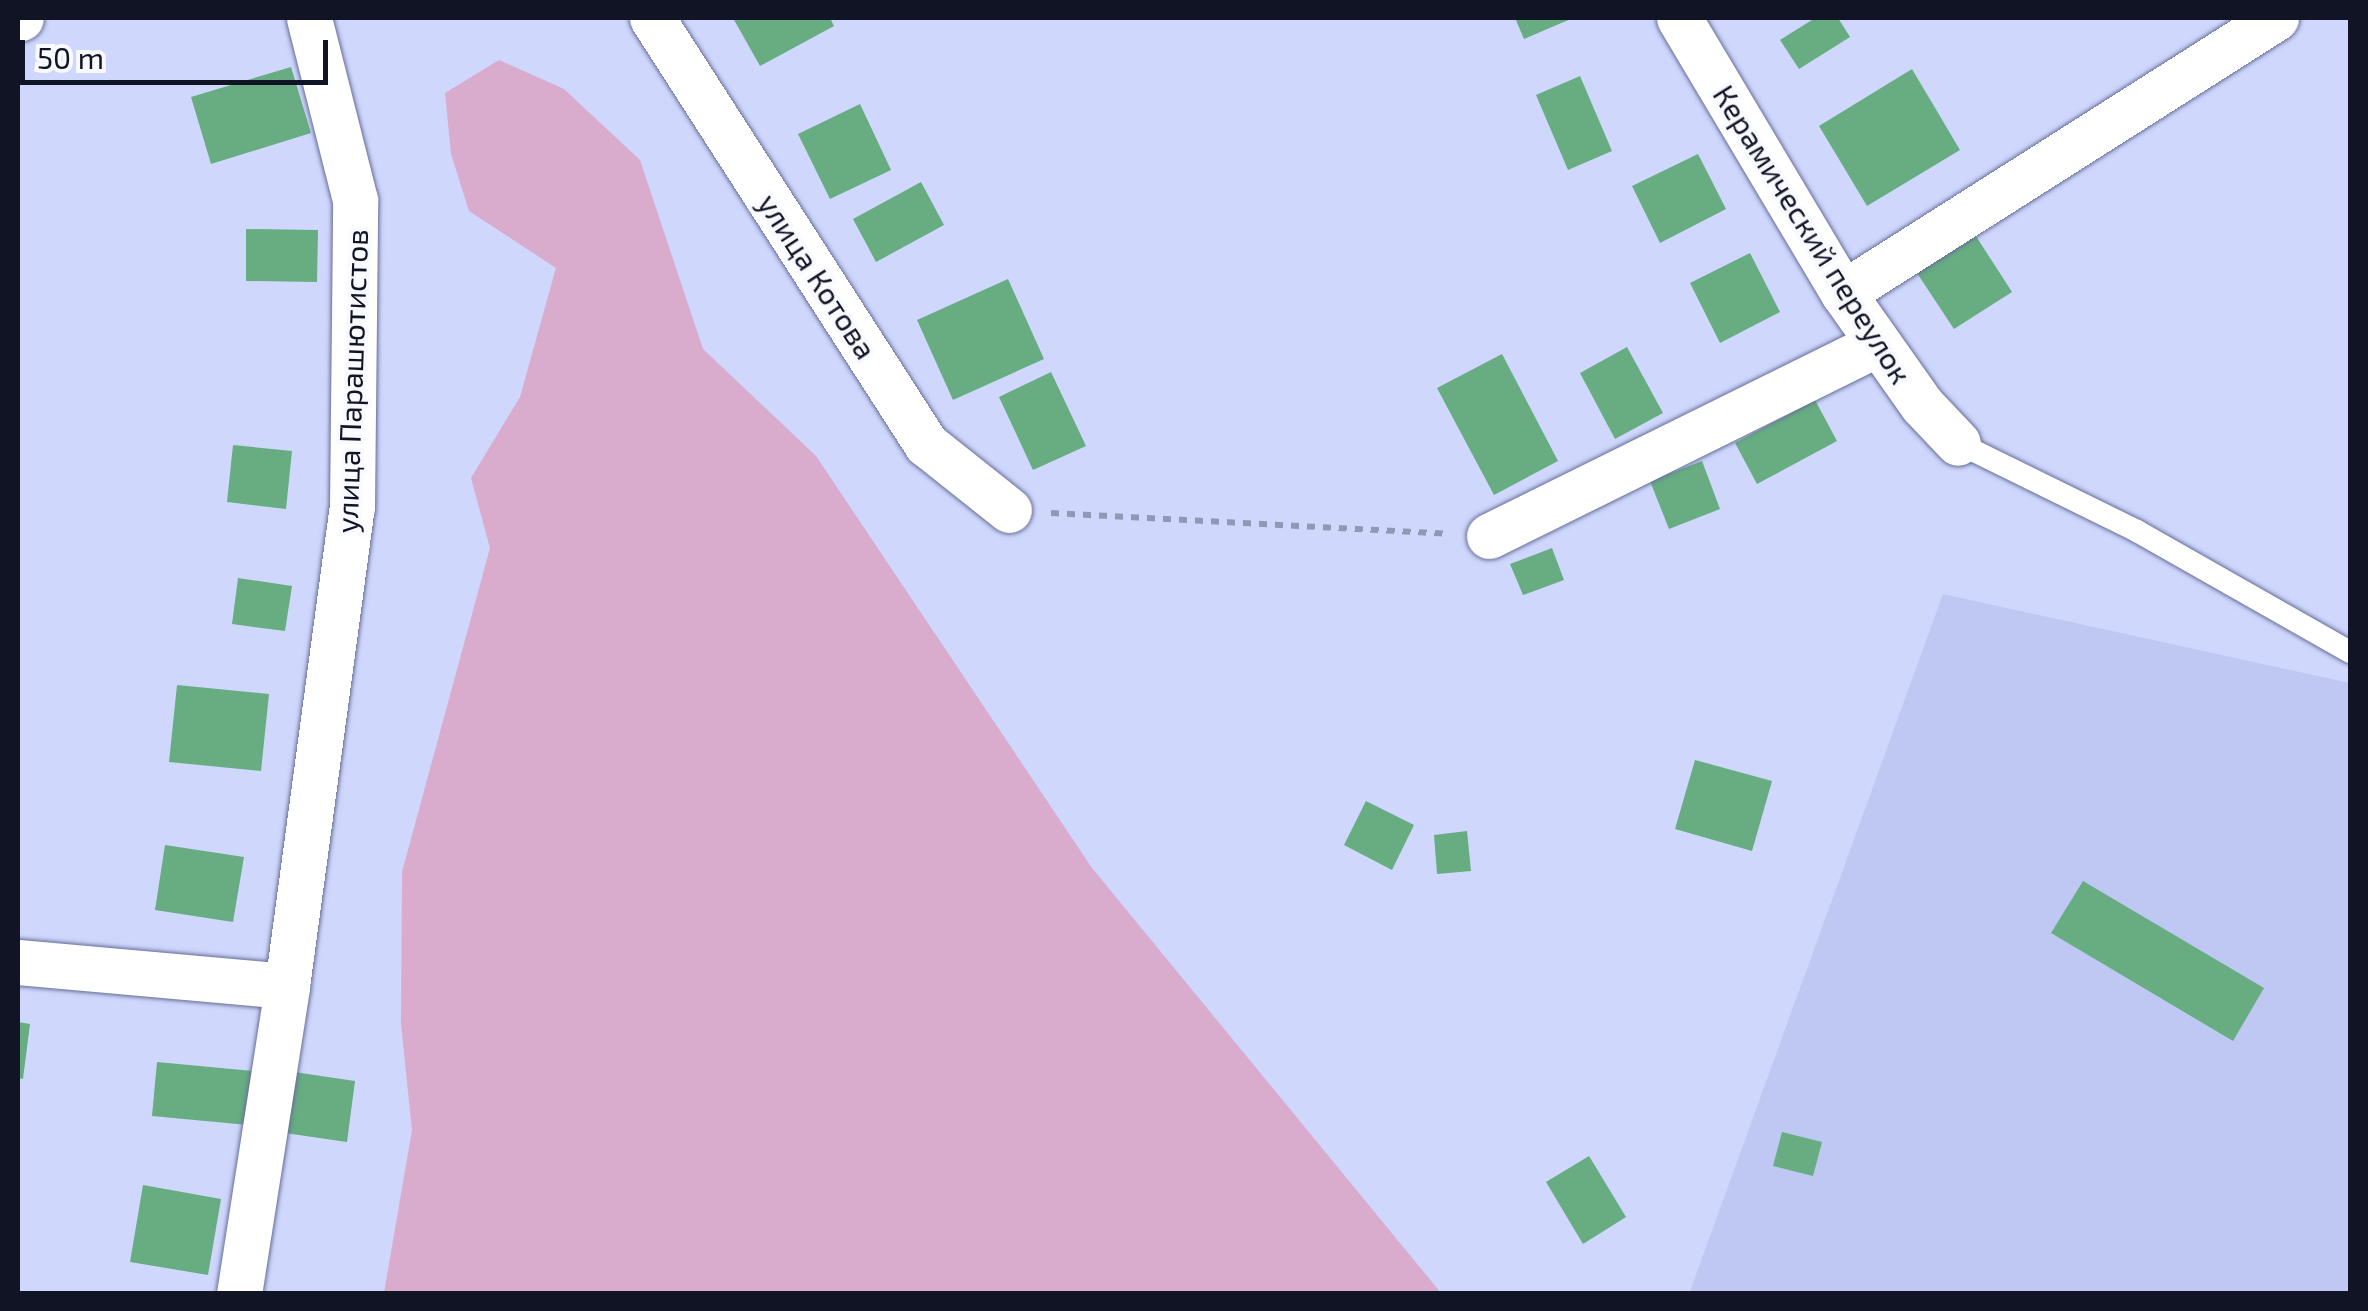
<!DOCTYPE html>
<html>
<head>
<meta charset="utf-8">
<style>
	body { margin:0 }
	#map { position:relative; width:2368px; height:1311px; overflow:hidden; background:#cfd7fd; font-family:"Exo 2",sans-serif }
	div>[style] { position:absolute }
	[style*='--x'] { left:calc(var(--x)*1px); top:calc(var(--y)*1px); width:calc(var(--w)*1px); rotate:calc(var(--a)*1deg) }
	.built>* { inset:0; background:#bfc8f3 }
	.green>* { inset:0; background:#d9abcd }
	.building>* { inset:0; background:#67ad81 }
	.path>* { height:6px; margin-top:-3px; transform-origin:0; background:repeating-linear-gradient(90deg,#9198b7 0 8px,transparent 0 16px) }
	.roads { filter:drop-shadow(0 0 2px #666e98) drop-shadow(0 0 2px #666e98) }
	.lane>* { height:22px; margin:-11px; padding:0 11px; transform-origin:11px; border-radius:11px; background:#fff }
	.street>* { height:45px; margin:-22.5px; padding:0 22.5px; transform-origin:22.5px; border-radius:22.5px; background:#fff }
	span { translate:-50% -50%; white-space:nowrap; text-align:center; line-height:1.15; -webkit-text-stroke:8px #f9faff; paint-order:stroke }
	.street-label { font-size:30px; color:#111425 }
	.frame { position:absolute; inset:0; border:20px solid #111425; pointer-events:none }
	.scale { position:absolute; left:20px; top:40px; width:308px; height:45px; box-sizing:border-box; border:5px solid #111425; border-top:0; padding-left:12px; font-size:30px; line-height:35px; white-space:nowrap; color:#111425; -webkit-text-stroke:8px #f9faff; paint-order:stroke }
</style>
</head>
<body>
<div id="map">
	<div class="built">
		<i style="clip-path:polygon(1943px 594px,2350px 683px,2350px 1293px,1689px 1294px)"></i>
	</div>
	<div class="green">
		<i style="clip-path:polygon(499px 60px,564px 89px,640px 160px,703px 349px,816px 456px,1092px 868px,1441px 1293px,384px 1293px,412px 1130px,401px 1024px,402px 872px,490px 548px,471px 478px,520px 397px,556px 268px,469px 211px,451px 154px,445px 93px)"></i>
	</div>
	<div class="building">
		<i style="clip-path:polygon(733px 18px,830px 18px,834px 26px,760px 66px)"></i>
		<i style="clip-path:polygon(1515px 18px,1573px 18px,1524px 39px)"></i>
		<i style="clip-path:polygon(1815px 18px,1838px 18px,1850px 37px,1799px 69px,1780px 40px)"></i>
		<i style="clip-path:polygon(291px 67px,311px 133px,211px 164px,191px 97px)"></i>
		<i style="clip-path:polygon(1912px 69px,1960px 150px,1867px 206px,1819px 126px)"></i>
		<i style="clip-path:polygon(1580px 76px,1612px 151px,1568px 170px,1536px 95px)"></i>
		<i style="clip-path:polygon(860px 104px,891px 170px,830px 199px,798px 134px)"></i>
		<i style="clip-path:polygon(1698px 154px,1726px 209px,1660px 243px,1632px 186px)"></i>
		<i style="clip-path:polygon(921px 182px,944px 225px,876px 262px,853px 219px)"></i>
		<i style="clip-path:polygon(246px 229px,318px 230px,317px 282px,246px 281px)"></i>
		<i style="clip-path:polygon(1972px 230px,2012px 292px,1954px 329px,1913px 267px)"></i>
		<i style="clip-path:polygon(1750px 253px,1780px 312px,1720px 343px,1690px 283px)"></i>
		<i style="clip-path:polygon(1008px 279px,1044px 359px,953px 400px,917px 320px)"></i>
		<i style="clip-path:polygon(1627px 347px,1663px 413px,1615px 439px,1580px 373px)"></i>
		<i style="clip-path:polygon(1502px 354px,1558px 461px,1494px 495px,1437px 388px)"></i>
		<i style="clip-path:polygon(1051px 372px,1086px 446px,1033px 470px,999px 397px)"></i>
		<i style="clip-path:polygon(1815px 400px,1837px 441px,1757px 484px,1735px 443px)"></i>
		<i style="clip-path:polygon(233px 445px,292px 451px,286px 509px,227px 502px)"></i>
		<i style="clip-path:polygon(1702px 461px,1720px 509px,1669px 529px,1650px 481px)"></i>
		<i style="clip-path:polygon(1552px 548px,1564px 580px,1523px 595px,1510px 564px)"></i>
		<i style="clip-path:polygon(238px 578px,292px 586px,285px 631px,232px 624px)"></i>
		<i style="clip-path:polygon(177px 685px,269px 694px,261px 771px,169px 762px)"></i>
		<i style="clip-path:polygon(1695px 760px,1772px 781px,1752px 851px,1675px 829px)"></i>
		<i style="clip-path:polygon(1366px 801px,1414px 825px,1392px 870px,1344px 845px)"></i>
		<i style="clip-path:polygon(1467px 831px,1471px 871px,1437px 874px,1434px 835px)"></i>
		<i style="clip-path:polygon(165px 845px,244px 857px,233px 922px,155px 910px)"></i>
		<i style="clip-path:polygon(2083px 881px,2264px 988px,2233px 1041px,2051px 933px)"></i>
		<i style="clip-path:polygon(18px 1022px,30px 1024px,23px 1079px,18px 1078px)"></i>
		<i style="clip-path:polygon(157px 1062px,253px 1071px,248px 1125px,152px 1116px)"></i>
		<i style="clip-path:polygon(294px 1072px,355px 1081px,347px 1142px,285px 1133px)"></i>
		<i style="clip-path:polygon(1782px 1132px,1822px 1142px,1813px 1176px,1773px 1166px)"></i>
		<i style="clip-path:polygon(1589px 1156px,1626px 1217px,1583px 1244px,1546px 1182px)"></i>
		<i style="clip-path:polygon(143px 1185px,221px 1199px,208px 1275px,130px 1262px)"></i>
	</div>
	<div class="path">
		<i style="--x:1051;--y:513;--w:398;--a:3"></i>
	</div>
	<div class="roads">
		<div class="lane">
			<i style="--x:1958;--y:443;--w:199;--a:26.2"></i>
			<i style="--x:2137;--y:531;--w:245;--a:29.6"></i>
		</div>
		<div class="street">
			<i style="--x:652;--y:18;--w:507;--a:57.25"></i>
			<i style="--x:926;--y:444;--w:106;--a:38.5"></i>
			<i style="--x:1679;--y:18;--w:320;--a:59.2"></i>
			<i style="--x:1843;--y:293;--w:137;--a:54.8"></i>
			<i style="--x:1922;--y:405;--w:52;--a:46.5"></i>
			<i style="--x:18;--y:19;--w:3;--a:-18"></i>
			<i style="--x:1843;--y:293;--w:513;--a:-32.42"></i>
			<i style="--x:1489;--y:536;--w:433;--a:-26.3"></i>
			<i style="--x:18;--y:962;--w:270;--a:5.1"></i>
			<i style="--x:287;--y:986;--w:482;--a:-82.3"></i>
			<i style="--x:352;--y:508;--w:308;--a:-89.4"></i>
			<i style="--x:355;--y:200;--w:188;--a:-104.2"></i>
			<i style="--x:239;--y:1294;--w:312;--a:-81.1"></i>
		</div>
	</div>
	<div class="street-label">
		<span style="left:1813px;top:234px;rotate:58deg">Керамический переулок</span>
		<span style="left:818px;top:276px;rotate:57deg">улица Котова</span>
		<span style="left:351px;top:381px;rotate:-88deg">улица Парашютистов</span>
	</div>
	<div class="frame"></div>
	<div class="scale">50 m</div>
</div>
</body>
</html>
